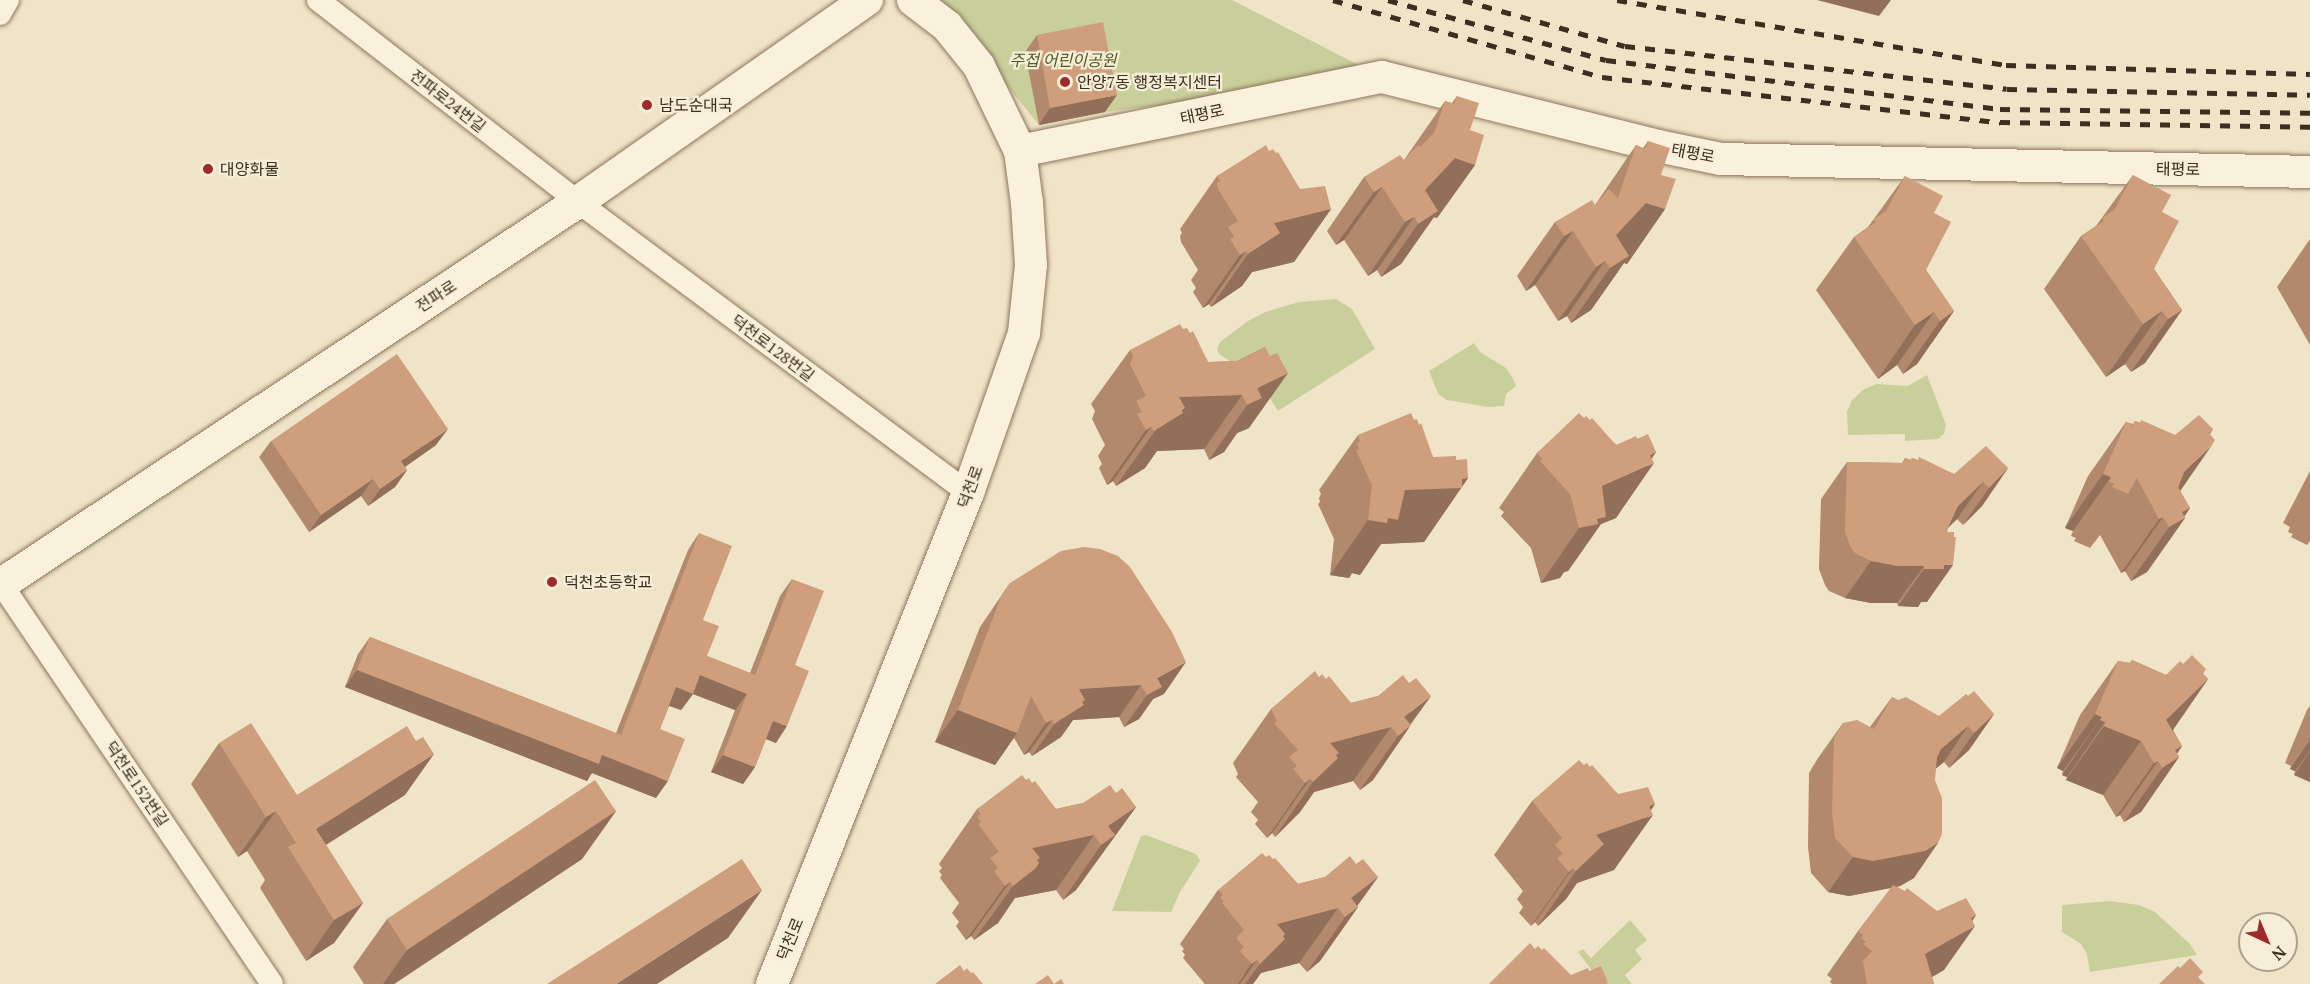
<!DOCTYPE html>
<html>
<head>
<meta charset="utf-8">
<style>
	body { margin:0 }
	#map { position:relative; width:2310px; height:984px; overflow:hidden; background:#f0e4c8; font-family:"PT Serif","Noto Sans KR",serif }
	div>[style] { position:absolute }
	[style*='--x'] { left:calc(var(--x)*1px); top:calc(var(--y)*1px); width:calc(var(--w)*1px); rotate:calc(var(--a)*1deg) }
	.green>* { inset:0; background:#c9cf9b }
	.roads { filter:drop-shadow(0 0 2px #8d765c) drop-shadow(0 0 2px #8d765c) }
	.street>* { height:22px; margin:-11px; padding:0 11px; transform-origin:11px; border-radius:11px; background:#faf1dc }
	.secondary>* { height:32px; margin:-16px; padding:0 16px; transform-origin:16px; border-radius:16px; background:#faf1dc }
	.rail>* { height:4.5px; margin-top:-2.25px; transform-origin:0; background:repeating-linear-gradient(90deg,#3d2e20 0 10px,transparent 0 20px) }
	.wall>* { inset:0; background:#b2896c }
	.shaded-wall>* { inset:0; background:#916f58 }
	.building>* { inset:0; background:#cf9f7d }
	.dots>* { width:16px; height:16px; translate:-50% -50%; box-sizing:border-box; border:3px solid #f7eed8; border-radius:50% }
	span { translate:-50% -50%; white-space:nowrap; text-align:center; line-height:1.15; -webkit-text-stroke:4.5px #f7eed8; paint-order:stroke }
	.park-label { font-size:16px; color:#4d5a26; font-style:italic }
	.poi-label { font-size:16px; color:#3d2e20 }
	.left { translate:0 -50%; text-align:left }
	.street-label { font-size:16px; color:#3d2e20 }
	.north { position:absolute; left:2238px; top:912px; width:60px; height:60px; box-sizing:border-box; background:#f7eed8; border:2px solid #ada18e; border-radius:50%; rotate:136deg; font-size:16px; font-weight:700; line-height:24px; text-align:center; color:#3d2e20 }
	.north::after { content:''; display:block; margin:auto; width:21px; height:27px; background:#9e2a2b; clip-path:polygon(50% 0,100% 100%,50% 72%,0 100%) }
</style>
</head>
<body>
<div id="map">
	<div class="green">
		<i style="clip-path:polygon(937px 0,1232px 0,1382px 77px,1105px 112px,1039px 125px)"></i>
		<i style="clip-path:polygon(1336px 299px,1352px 309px,1375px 349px,1278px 411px,1268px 395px,1239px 367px,1219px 354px,1217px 349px,1220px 342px,1248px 321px,1265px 312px,1299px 302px)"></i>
		<i style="clip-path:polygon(1474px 343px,1480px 352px,1506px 368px,1513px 379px,1516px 386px,1506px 394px,1504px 406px,1488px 407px,1447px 400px,1438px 394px,1429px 371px)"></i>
		<i style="clip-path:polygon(1927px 375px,1946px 425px,1944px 434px,1938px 439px,1905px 441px,1905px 434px,1848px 435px,1847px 412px,1852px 400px,1864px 389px,1877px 384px,1908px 386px)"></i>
		<i style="clip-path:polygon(1146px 835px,1196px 854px,1200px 861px,1180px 892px,1171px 912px,1112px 911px,1141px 836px)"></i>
		<i style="clip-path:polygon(2110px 901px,2139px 905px,2155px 912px,2190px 944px,2197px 955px,2090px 972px,2087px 955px,2081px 944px,2062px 932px,2062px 905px)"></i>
		<i style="clip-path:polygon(1630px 920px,1647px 940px,1635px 950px,1642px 959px,1625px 975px,1632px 984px,1579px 984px,1593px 972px,1578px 952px,1583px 949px,1591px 958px)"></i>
	</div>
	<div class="roads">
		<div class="street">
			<i style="--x:318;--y:0;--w:329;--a:37.8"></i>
			<i style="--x:578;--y:202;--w:487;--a:36.7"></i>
			<i style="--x:0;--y:14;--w:16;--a:-60"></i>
			<i style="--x:0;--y:582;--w:485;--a:55.9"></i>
		</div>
		<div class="secondary">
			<i style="--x:1020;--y:151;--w:369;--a:-11.6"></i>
			<i style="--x:1382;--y:77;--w:284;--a:14"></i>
			<i style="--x:1658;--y:146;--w:64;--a:11.7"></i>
			<i style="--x:1721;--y:159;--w:589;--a:1.26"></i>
			<i style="--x:0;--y:585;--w:693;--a:-33.53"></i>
			<i style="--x:578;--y:202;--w:353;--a:-35"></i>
			<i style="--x:772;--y:984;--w:529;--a:-68.24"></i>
			<i style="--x:968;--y:493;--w:170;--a:-70.7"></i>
			<i style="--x:1024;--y:333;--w:68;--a:-84.1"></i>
			<i style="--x:1031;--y:265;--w:62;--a:-93.7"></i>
			<i style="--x:1027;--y:203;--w:52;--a:-97.7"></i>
			<i style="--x:1020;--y:151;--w:94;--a:-115.8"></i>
			<i style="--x:979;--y:66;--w:51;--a:-128.7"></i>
			<i style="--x:947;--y:26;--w:43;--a:-142.6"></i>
		</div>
	</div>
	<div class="rail">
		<i style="--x:1333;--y:0;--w:280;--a:16"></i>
		<i style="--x:1602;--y:77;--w:401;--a:6.5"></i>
		<i style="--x:2000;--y:122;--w:310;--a:0.9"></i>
		<i style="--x:1388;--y:0;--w:226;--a:15.4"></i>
		<i style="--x:1606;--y:60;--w:397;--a:7.1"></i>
		<i style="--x:2000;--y:109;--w:310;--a:0.7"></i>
		<i style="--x:1463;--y:0;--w:168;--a:15.9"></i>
		<i style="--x:1625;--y:46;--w:384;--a:6.4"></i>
		<i style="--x:2007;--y:89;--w:303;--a:1.1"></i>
		<i style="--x:1617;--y:0;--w:394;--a:9.5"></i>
		<i style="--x:2006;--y:65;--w:304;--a:1.7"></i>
	</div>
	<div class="wall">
		<i style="clip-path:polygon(1037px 35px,1105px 112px,1039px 125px,1025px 52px)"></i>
		<i style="clip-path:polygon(1457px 96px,1470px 130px,1475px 165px,1437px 218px,1434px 217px,1401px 264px,1381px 277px,1377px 270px,1368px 276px,1344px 240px,1336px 245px,1327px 231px,1364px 177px,1404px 160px,1445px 101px,1452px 103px)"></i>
		<i style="clip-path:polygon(1648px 141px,1661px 175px,1665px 209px,1627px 264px,1624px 263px,1591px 310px,1571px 323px,1567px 316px,1558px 321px,1535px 285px,1526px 291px,1517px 276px,1555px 222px,1595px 205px,1636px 145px,1643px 148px)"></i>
		<i style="clip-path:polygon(1269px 151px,1300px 189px,1331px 209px,1294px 262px,1252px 272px,1242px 286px,1211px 307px,1209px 304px,1203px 308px,1193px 292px,1196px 288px,1191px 280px,1198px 270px,1181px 242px,1180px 236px,1182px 233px,1180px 229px,1217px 176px)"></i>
		<i style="clip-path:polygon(2133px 175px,2162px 212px,2154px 269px,2182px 310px,2145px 363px,2131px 372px,2125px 364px,2106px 377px,2044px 289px,2081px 236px,2096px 226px)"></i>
		<i style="clip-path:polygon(1905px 176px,1934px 213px,1926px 270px,1954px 311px,1917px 364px,1903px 374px,1897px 365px,1878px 379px,1816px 290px,1854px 237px,1868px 227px)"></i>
		<i style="clip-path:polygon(2310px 239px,2310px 345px,2277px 287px)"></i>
		<i style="clip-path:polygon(1183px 329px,1190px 333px,1208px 362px,1237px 361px,1265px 347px,1249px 428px,1237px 433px,1224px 452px,1209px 460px,1204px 449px,1157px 451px,1145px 468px,1116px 486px,1113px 481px,1107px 485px,1099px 468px,1102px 464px,1098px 456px,1105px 445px,1092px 419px,1095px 411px,1091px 404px,1130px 350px)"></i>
		<i style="clip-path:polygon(1584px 418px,1590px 420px,1616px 445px,1637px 439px,1656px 452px,1616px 518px,1601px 524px,1568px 571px,1564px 572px,1560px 578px,1541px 583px,1531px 548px,1501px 516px,1504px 512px,1499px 508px,1537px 453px)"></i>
		<i style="clip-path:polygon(1414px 420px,1433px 457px,1456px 460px,1468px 478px,1424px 542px,1381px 544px,1360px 575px,1352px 573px,1349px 578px,1330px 575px,1334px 539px,1318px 504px,1320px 502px,1319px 498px,1321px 494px,1319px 490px,1358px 435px)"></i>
		<i style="clip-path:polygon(2135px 421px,2175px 435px,2213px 429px,2180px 491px,2190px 508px,2184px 516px,2185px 518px,2147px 572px,2131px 581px,2125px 571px,2121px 573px,2100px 535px,2090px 548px,2074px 541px,2076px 538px,2071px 536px,2073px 531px,2065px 528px,2088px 476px,2126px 422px,2133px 424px)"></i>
		<i style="clip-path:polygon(271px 441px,436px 445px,405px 467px,407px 470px,395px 487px,368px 506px,361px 496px,309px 532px,259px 457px)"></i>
		<i style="clip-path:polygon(1905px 458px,1911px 460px,1912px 458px,1954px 474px,2008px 468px,1982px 506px,1963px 525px,1957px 519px,1948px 528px,1927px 602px,1921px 602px,1918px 607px,1898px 606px,1897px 603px,1871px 603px,1845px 598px,1829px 591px,1825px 585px,1819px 569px,1821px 499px,1847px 462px,1902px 463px)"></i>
		<i style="clip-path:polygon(2310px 471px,2310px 541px,2307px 545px,2291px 537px,2293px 534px,2288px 532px,2290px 527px,2283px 523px)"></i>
		<i style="clip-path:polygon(699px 533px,703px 620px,707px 656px,750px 673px,780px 596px,792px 579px,795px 665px,776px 743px,766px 739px,755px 767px,743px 784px,711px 772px,735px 710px,693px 694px,681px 710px,669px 706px,660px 729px,656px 798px,592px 773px,587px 781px,345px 687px,358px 654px,370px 637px,616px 733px,688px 550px)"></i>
		<i style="clip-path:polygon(1010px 583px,1164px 694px,1153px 699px,1139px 719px,1124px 727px,1119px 717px,1073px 720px,1061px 737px,1032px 756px,1029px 752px,1024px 755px,1014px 738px,995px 765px,935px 742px,980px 627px)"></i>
		<i style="clip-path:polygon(2132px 660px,2166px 675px,2183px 664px,2202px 673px,2208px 679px,2173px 730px,2182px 746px,2177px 754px,2179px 757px,2141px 812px,2124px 822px,2120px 815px,2116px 817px,2103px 795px,2066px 780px,2067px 777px,2062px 775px,2063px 771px,2057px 768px,2080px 715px,2118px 661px,2130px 663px)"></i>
		<i style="clip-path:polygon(1319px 677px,1326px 679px,1351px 703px,1378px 696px,1409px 683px,1410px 724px,1373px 780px,1360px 790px,1353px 781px,1314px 792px,1300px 812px,1275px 837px,1272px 833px,1267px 838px,1255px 824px,1258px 820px,1251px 812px,1258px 802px,1236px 777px,1238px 774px,1233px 763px,1271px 709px)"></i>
		<i style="clip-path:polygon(1968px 696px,1994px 714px,1969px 750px,1949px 768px,1944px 762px,1936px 768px,1914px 878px,1900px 886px,1897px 887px,1937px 911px,1976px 915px,1944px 970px,1932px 977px,1934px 984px,1832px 984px,1830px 982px,1832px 979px,1827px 975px,1858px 931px,1891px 888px,1849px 896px,1828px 892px,1811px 873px,1808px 847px,1809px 773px,1818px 758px,1843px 723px,1870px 727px,1892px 697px,1898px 700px,1939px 716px)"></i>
		<i style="clip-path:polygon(2310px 706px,2310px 782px,2294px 775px,2295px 771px,2290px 769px,2291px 766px,2285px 763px,2307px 710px)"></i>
		<i style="clip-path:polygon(416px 741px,405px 795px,326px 845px,363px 903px,334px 943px,306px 961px,260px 888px,265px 880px,247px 851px,238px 857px,191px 784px,219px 743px,297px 795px)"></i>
		<i style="clip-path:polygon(1584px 765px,1618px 794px,1655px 804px,1614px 870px,1577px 883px,1566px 899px,1538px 926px,1535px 922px,1531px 926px,1519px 913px,1523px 907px,1517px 899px,1523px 891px,1494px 855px,1532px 801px)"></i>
		<i style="clip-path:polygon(1026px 780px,1032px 783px,1056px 809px,1083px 803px,1116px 793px,1136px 807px,1076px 890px,1063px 900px,1056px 890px,1015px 898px,998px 923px,974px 940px,971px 936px,966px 940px,956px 926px,959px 922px,952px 913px,959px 903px,940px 878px,942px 875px,939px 871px,942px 868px,939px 864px,977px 809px)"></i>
		<i style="clip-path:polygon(616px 811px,582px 859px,394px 984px,364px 984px,353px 967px,387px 919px)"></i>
		<i style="clip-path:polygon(1266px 857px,1298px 884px,1325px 877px,1356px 864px,1378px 877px,1357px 906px,1358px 907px,1320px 961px,1307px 972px,1299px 963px,1261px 973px,1253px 984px,1204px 984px,1204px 983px,1183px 958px,1185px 955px,1182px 951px,1184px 949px,1180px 944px,1218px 890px)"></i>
	</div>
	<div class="shaded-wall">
		<i style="clip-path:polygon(1817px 0,1891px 0,1879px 16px)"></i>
		<i style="clip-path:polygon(1117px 95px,1105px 112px,1039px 125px,1050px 108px)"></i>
		<i style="clip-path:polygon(1455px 158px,1475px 165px,1437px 218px,1434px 217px,1401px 264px,1381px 277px,1418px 224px,1414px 217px,1377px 270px,1368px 276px,1405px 222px,1425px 190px)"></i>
		<i style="clip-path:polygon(1382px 187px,1344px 240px,1336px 245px,1374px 192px)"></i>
		<i style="clip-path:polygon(1646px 203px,1665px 209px,1627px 264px,1624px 263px,1591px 310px,1571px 323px,1610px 268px,1605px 261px,1567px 316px,1558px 321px,1596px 267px,1616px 235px)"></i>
		<i style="clip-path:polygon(1331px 209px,1294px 262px,1252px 272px,1242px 286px,1211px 307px,1248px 254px,1274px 223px)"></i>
		<i style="clip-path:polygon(1573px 231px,1535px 285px,1526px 291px,1564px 236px)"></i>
		<i style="clip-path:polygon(1246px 251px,1209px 304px,1203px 308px,1240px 255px)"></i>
		<i style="clip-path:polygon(2182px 310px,2145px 363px,2131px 372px,2168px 319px)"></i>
		<i style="clip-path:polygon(1954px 311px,1917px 364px,1903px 374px,1940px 321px)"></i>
		<i style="clip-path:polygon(2162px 311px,2125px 364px,2106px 377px,2143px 324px)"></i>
		<i style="clip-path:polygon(1934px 312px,1897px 365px,1878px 379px,1915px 325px)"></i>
		<i style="clip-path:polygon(1288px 373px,1249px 428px,1237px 433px,1224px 452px,1209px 460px,1247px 405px,1257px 388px)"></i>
		<i style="clip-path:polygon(1242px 395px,1204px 449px,1157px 451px,1145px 468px,1116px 486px,1179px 397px)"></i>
		<i style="clip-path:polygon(1151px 427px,1113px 481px,1107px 485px,1146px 430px)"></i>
		<i style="clip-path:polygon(448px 429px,436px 445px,389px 478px,401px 461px)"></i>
		<i style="clip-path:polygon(2212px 445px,2174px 500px,2184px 472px)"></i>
		<i style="clip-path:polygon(1656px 452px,1645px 467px,1654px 463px,1616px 518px,1601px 524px,1568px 571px,1564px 572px,1560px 578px,1541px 583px,1579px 528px,1602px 486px)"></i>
		<i style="clip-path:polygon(2008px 468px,1982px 506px,1963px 525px,1989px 488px)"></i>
		<i style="clip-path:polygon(407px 470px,395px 487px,368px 506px,380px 489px)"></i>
		<i style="clip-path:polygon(2103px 474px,2111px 477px,2073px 531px,2065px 528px)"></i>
		<i style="clip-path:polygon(1468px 478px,1424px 542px,1381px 544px,1360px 575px,1352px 573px,1349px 578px,1330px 575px,1368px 520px,1405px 490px,1462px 479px)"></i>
		<i style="clip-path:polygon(373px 479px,361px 496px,309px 532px,321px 515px)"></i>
		<i style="clip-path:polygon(1983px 482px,1957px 519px,1932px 543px,1958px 506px)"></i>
		<i style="clip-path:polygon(2190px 508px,2182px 520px,2185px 518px,2147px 572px,2131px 581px,2169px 527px,2182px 512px)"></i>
		<i style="clip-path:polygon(2163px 517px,2125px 571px,2121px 573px,2159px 519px)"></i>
		<i style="clip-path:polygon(1871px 561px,1924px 566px,1897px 603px,1871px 603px,1845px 598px)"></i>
		<i style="clip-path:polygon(1944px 565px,1953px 565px,1927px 602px,1921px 602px,1918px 607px,1898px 606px,1924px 569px)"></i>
		<i style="clip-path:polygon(1186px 662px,1164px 694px,1153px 699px,1139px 719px,1124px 727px,1147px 695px,1157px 678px)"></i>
		<i style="clip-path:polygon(2206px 669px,2178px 708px,2208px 679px,2170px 734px,2166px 720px,2202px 673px)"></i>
		<i style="clip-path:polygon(357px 670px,602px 755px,668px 781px,656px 798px,592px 773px,587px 781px,345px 687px)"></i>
		<i style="clip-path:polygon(700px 675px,747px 694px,735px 710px,693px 694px,681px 710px,664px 704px,676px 687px)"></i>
		<i style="clip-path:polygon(1141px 685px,1119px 717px,1073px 720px,1061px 737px,1032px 756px,1079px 689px)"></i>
		<i style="clip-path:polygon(1431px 696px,1408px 728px,1411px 725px,1373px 780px,1360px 790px,1398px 736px,1404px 717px)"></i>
		<i style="clip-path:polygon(958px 710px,1017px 733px,995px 765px,935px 742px)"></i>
		<i style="clip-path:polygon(1994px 714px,1969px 750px,1949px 768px,1974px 733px)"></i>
		<i style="clip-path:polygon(2095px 714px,2102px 717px,2063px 771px,2057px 768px)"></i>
		<i style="clip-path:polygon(1052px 720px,1029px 752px,1024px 755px,1046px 723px)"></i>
		<i style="clip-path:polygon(2100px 720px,2105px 722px,2067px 777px,2062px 775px)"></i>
		<i style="clip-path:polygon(773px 721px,787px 726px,776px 743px,761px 737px)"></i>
		<i style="clip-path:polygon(1968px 726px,1944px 762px,1916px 785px,1941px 749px)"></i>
		<i style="clip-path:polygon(2104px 726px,2141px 741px,2103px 795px,2066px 780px)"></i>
		<i style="clip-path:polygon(1391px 727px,1353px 781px,1314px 792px,1300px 812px,1275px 837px,1313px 782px,1310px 779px,1272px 833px,1267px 838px,1305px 783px,1330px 743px)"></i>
		<i style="clip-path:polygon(2310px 740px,2310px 750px,2295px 771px,2290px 769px)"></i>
		<i style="clip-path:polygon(2182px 746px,2171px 762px,2179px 757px,2141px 812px,2124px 822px,2175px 750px)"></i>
		<i style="clip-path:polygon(2310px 751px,2310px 782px,2294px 775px)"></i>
		<i style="clip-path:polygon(434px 754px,405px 795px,298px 862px,316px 829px)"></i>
		<i style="clip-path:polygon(723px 755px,755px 767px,743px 784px,711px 772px)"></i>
		<i style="clip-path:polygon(2158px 761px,2120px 815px,2116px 817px,2154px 763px)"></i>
		<i style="clip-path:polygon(1655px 804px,1645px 818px,1653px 815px,1614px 870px,1577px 883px,1566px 899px,1538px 926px,1576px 871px,1596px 835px)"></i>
		<i style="clip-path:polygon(1136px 807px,1076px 890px,1063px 900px,1101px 845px,1108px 826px)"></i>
		<i style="clip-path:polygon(276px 811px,247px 851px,238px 857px,266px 817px)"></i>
		<i style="clip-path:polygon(616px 811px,582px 859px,394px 984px,383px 984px,407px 950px)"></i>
		<i style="clip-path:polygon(1094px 835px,1056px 890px,1015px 898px,998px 923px,974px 940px,1013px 886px,1010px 882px,971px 936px,966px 940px,1032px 848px)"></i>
		<i style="clip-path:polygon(1938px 843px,1914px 878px,1900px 886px,1849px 896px,1828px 892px,1853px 857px)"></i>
		<i style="clip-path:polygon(1573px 868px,1535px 922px,1531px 926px,1569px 872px)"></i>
		<i style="clip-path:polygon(1378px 877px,1355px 909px,1358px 907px,1320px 961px,1307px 972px,1345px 917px,1351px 898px)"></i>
		<i style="clip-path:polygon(762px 890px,728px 938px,657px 984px,616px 984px)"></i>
		<i style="clip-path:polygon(363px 903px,334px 943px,306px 961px,334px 920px)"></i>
		<i style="clip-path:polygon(1338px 908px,1299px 963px,1261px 973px,1253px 984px,1245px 984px,1260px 964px,1257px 960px,1240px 984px,1238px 984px,1277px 924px)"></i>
		<i style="clip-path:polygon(1976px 915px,1964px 932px,1975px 926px,1944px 970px,1920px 984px,1925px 954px,1971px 918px)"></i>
	</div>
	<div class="building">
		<i style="clip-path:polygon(1103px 22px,1117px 95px,1050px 108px,1037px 35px)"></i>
		<i style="clip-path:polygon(1457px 96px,1479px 103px,1470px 130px,1484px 135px,1475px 165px,1455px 158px,1425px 190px,1438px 211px,1418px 224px,1414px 217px,1405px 222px,1382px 187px,1374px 192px,1364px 177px,1400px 155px,1404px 160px,1418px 145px,1420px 147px,1434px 133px,1445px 101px,1454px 104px)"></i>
		<i style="clip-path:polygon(1648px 141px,1670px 148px,1661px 175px,1676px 179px,1665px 209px,1646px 203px,1616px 235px,1629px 256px,1610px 268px,1605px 261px,1596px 267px,1573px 231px,1564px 236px,1555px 222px,1592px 200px,1595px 205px,1609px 189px,1618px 198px,1636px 145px,1645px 149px)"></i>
		<i style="clip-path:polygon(1266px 145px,1269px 151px,1273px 149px,1276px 153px,1278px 152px,1300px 189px,1325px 186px,1331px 209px,1274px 223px,1280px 233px,1248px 254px,1246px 251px,1240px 255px,1230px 239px,1234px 237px,1228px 227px,1238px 221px,1218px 189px,1217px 183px,1220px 181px,1217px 176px)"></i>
		<i style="clip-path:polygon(2133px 175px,2171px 195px,2162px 212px,2179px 221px,2154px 269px,2182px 310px,2168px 319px,2162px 311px,2143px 324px,2081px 236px,2104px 221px,2102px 218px,2114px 210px)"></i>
		<i style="clip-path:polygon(1905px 176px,1943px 196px,1934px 213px,1951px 222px,1926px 270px,1954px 311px,1940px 321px,1934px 312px,1915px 325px,1854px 237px,1876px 222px,1874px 219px,1886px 211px)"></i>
		<i style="clip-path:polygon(1180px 324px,1183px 329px,1187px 328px,1190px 333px,1193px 331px,1208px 362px,1237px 361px,1265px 347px,1270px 356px,1277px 353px,1288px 373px,1257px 388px,1262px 398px,1247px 405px,1242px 395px,1179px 397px,1185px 408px,1182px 410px,1183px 413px,1154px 431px,1151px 427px,1146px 430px,1137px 414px,1142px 412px,1136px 401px,1146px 396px,1130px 364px,1133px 356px,1130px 350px)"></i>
		<i style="clip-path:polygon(397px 354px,448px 429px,401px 461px,407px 470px,380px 489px,373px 479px,321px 515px,271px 441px)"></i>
		<i style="clip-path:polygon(1411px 413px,1414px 420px,1417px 419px,1419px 425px,1421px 423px,1433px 457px,1456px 456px,1456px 460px,1467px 459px,1468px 478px,1462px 479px,1462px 488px,1405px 490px,1398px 520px,1388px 518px,1387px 523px,1368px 520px,1372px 485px,1356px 450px,1359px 449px,1357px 443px,1360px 442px,1358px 435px)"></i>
		<i style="clip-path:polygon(1579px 413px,1584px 418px,1586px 416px,1590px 420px,1592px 418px,1616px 445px,1636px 436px,1637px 439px,1648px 434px,1656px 452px,1650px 455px,1654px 463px,1602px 486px,1606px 517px,1597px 519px,1598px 524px,1579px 528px,1570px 494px,1540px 461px,1542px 459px,1537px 453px)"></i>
		<i style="clip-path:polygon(2199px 415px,2213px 429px,2209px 433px,2215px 440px,2212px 445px,2184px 472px,2178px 487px,2190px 508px,2182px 512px,2185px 518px,2169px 527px,2163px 517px,2159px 519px,2137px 478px,2128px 494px,2112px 487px,2114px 484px,2109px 481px,2111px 477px,2103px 474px,2126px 422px,2133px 425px,2135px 421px,2140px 423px,2141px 420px,2175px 435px)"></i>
		<i style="clip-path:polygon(1986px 446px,2008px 468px,1989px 488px,1983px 482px,1958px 506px,1946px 532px,1954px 532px,1954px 537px,1956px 537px,1953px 565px,1944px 565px,1944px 569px,1924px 569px,1924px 566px,1897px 566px,1871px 561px,1855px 553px,1851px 548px,1845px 532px,1847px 462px,1903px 463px,1905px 458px,1911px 460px,1912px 458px,1918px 460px,1919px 457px,1954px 474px)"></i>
		<i style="clip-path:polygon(699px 533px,732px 546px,703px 620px,719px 626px,707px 656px,755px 675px,792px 579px,824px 591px,795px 665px,809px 671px,787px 726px,773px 721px,755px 767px,723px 755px,747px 694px,700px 675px,693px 694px,676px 687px,660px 729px,685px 739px,668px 781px,602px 755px,599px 764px,357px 670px,370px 637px,621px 735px)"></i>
		<i style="clip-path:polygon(1084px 547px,1100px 549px,1118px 556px,1130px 567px,1172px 632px,1186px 662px,1157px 678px,1162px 687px,1147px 695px,1141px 685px,1079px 689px,1085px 700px,1082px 702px,1084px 705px,1054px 724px,1052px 720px,1046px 723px,1031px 696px,1017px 733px,958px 710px,1002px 594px,1010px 583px,1061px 551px)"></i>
		<i style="clip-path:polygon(2192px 655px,2206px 669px,2202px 673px,2208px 679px,2166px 720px,2182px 746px,2175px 750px,2179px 757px,2162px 768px,2158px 761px,2154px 763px,2141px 741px,2104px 726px,2105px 722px,2100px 720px,2102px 717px,2095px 714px,2118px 661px,2131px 663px,2132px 660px,2166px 675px,2180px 661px,2183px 664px)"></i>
		<i style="clip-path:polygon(1315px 671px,1319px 677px,1322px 674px,1326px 679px,1329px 676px,1351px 703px,1378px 696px,1403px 675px,1409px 683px,1416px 678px,1431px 696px,1404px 717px,1411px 725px,1398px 736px,1391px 727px,1330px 743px,1339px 753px,1336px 755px,1338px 758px,1313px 782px,1310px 779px,1305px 783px,1293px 769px,1297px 766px,1289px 757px,1298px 750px,1274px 723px,1277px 721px,1271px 709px)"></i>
		<i style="clip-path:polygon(1974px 691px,1994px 714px,1974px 733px,1968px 726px,1941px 749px,1937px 757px,1935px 780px,1942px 798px,1942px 834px,1938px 843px,1925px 851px,1873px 861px,1853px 857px,1835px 838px,1832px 812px,1834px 738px,1843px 723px,1857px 720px,1874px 729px,1892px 697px,1898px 700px,1906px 697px,1939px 716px,1966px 694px,1968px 696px)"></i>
		<i style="clip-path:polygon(251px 723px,297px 795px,407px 726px,416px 741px,423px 737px,434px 754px,316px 829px,363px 903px,334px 920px,288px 847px,296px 843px,276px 811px,266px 817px,219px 743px)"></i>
		<i style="clip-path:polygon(1579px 760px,1584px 765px,1587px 763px,1590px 767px,1592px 765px,1618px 794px,1648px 787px,1655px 804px,1649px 806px,1653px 815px,1596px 835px,1604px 844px,1576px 871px,1573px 868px,1569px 872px,1557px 858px,1563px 854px,1555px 845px,1562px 838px,1532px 801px)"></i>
		<i style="clip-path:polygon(1022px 775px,1026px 780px,1029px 778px,1032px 783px,1035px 781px,1056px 809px,1083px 803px,1110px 785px,1116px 793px,1122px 788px,1136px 807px,1108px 826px,1115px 835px,1101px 845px,1094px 835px,1032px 848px,1040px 858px,1037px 860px,1039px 863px,1036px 868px,1013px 886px,1010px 882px,1005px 886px,994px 871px,998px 868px,990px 858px,999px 852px,978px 824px,981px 822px,977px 817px,981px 814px,977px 809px)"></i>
		<i style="clip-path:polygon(595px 780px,616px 811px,407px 950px,387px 919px)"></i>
		<i style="clip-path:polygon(1262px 853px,1266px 857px,1269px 855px,1273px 859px,1275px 858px,1298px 884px,1325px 877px,1350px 856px,1356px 864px,1363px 859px,1378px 877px,1351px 898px,1358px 907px,1345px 917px,1338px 908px,1277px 924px,1285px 934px,1283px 936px,1285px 939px,1260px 964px,1257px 960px,1252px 964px,1240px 951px,1244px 947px,1236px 938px,1244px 930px,1222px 903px,1224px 902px,1220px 897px,1223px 895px,1218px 890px)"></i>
		<i style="clip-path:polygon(742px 859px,762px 890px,616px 984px,547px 984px)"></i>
		<i style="clip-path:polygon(1893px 885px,1905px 891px,1907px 888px,1937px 911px,1966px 898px,1976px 915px,1971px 918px,1975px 926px,1925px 954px,1934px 984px,1867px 984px,1863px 961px,1872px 951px,1863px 944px,1866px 942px,1861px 938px,1863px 935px,1858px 931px)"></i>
		<i style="clip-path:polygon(1530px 943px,1535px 949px,1538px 946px,1542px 950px,1544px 948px,1571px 975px,1588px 968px,1589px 971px,1601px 966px,1608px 983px,1606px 984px,1489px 984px)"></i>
		<i style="clip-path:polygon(2190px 958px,2203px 972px,2198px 977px,2205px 984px,2159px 984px,2178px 966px,2180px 968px)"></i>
		<i style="clip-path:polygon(960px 965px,964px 971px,967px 968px,971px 973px,973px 972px,983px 984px,935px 984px)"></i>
		<i style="clip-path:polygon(1048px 975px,1054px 984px,1061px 979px,1064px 984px,1035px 984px)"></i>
	</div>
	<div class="dots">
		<i style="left:1065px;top:82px;background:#9e2a2b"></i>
		<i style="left:647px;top:105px;background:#9e2a2b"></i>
		<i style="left:208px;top:169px;background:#9e2a2b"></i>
		<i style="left:552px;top:582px;background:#9e2a2b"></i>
	</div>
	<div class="park-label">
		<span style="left:1063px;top:60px">주접 어린이공원</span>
	</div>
	<div class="poi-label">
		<span class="left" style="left:1077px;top:82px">안양7동 행정복지센터</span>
		<span class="left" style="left:659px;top:105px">남도순대국</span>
		<span class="left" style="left:220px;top:169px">대양화물</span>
		<span class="left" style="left:564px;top:582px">덕천초등학교</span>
	</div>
	<div class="street-label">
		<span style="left:448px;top:101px;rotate:38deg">전파로24번길</span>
		<span style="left:1202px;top:114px;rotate:-12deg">태평로</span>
		<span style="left:1693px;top:153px;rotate:11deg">태평로</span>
		<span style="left:2178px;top:169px;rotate:1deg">태평로</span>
		<span style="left:436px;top:296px;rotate:-33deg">전파로</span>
		<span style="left:773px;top:348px;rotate:37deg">덕천로128번길</span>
		<span style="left:970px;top:487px;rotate:-70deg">덕천로</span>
		<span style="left:137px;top:784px;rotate:56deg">덕천로152번길</span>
		<span style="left:790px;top:939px;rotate:-68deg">덕천로</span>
	</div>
	<div class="north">N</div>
</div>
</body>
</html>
